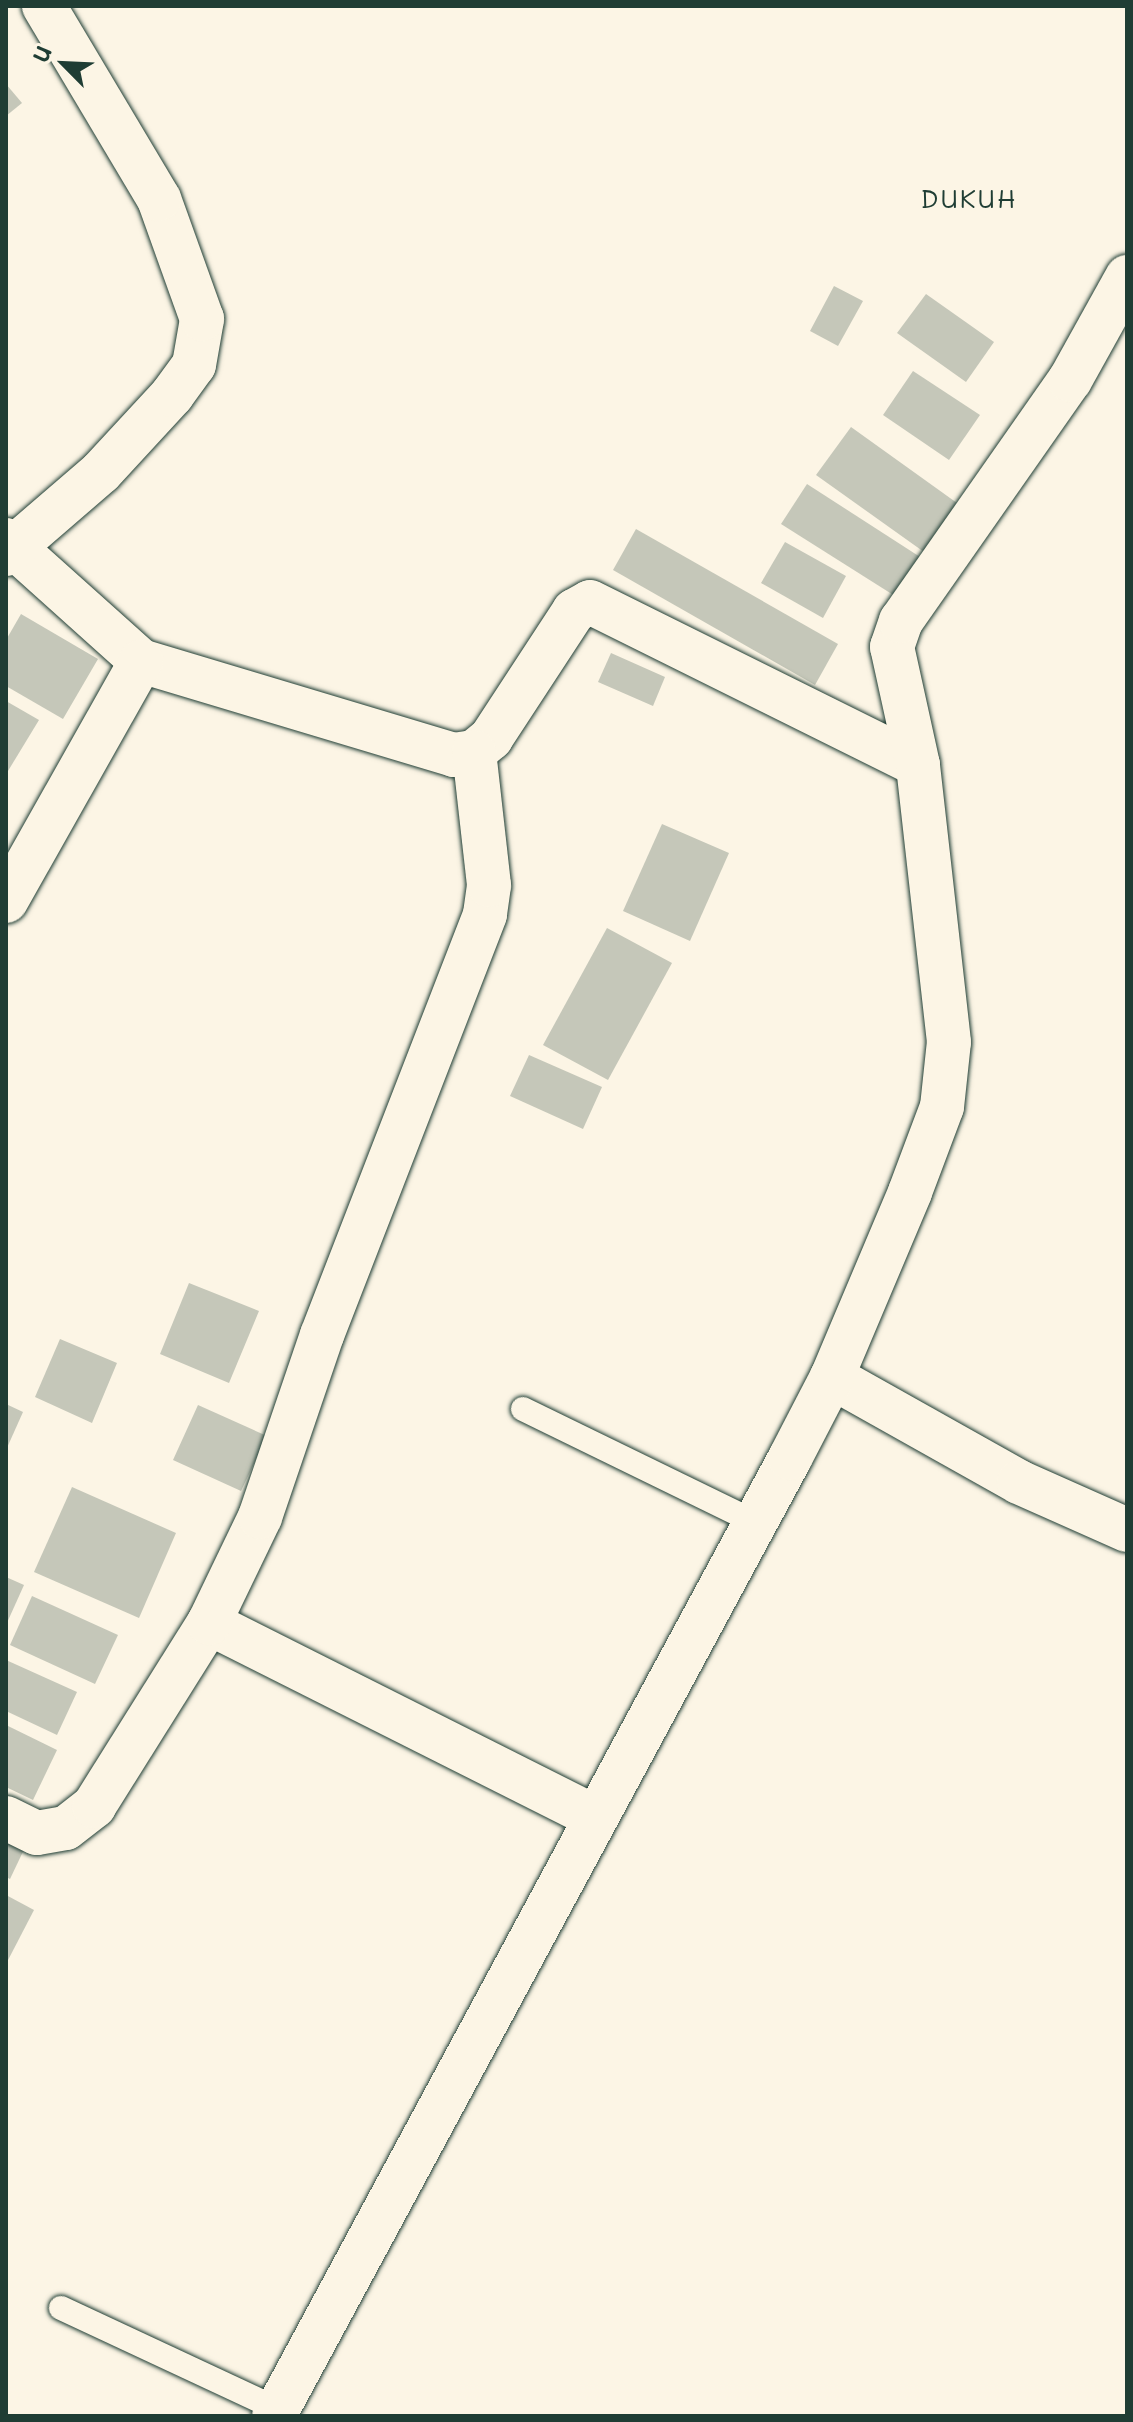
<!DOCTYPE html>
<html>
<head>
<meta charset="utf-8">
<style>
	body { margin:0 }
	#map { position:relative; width:1133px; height:2422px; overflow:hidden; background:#fcf5e5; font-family:Mali,sans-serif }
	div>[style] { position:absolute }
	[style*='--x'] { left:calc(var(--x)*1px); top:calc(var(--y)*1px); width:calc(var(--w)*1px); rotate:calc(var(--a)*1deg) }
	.building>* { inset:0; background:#c5c7b9 }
	.roads { filter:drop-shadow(0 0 2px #1f3d34) drop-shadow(0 0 2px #1f3d34) }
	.service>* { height:24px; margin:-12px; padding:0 12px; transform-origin:12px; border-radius:12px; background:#fcf5e5 }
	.minor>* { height:44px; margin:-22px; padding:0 22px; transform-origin:22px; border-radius:22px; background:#fcf5e5 }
	.tertiary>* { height:44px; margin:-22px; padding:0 22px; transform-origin:22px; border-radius:22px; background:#fcf5e5 }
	span { translate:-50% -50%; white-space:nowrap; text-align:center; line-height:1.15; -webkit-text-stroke:7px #fcf5e5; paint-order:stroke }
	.quarter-label { font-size:26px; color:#1f3d34; letter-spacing:2px }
	.frame { position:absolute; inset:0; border:8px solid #1f3d34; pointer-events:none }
	.north { position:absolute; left:24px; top:24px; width:80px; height:80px; -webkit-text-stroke:6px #fcf5e5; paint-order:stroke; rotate:294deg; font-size:22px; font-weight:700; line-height:32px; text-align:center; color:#1f3d34 }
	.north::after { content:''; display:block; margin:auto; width:28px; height:36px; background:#1f3d34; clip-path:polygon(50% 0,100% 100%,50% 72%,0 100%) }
</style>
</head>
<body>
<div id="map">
	<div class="building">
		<i style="clip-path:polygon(6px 84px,22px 103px,6px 116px)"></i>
		<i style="clip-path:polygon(834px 286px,863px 301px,838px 346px,810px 331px)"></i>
		<i style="clip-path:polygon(926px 294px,994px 342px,966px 382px,897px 333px)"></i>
		<i style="clip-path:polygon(913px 371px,980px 415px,949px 460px,883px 415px)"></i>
		<i style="clip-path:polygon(851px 427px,957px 503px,924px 552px,816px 475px)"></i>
		<i style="clip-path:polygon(807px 484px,931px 564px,906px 603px,781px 524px)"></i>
		<i style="clip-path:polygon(636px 529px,838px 644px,815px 685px,613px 570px)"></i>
		<i style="clip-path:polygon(785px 542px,846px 576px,823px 618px,761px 583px)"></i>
		<i style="clip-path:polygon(21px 614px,98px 659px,63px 719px,6px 686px,6px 640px)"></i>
		<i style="clip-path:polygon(611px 653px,665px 677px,653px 706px,598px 682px)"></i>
		<i style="clip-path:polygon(6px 701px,39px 720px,8px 771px,6px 769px)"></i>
		<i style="clip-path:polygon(662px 824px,729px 853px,690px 941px,623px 911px)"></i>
		<i style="clip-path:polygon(607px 928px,672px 963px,608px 1080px,543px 1045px)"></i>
		<i style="clip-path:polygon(529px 1055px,602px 1087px,583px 1129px,510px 1096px)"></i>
		<i style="clip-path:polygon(189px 1283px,259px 1311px,229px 1383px,160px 1354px)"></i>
		<i style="clip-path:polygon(60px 1339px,117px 1363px,92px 1423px,35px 1397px)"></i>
		<i style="clip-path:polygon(6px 1404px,23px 1412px,6px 1450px)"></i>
		<i style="clip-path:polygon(198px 1405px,267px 1436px,241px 1491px,173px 1460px)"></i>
		<i style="clip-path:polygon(72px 1487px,176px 1533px,139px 1618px,34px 1572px)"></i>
		<i style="clip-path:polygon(6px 1577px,24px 1585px,6px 1625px)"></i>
		<i style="clip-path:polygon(32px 1596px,118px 1635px,95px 1684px,10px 1645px)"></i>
		<i style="clip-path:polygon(6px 1660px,77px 1692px,57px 1735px,6px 1711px)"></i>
		<i style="clip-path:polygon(6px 1725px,57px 1750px,33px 1800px,6px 1787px)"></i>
		<i style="clip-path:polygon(6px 1827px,29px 1839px,10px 1879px,6px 1877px)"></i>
		<i style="clip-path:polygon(6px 1895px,34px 1910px,6px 1964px)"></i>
	</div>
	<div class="roads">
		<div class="service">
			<i style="--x:523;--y:1409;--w:258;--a:26"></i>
			<i style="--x:61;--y:2308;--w:239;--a:25"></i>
		</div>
		<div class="minor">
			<i style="--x:6;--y:540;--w:181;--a:41.9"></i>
			<i style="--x:141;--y:661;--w:327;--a:16.7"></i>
			<i style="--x:454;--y:755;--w:20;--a:-9"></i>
			<i style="--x:474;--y:752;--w:22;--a:-39"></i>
			<i style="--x:491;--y:738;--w:152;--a:-56.8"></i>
			<i style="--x:574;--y:611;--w:18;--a:-29"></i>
			<i style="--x:590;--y:602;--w:366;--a:26.4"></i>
			<i style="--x:6;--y:554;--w:125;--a:-40.8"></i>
			<i style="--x:101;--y:472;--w:105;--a:-47.3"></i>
			<i style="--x:172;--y:395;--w:37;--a:-54"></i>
			<i style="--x:194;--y:365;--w:47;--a:-80.1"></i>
			<i style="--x:202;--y:319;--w:127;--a:-109.7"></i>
			<i style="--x:159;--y:199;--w:225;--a:-120.8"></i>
			<i style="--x:6;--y:901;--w:275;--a:-60.6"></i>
			<i style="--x:832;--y:1377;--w:214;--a:29.3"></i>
			<i style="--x:1019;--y:1482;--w:118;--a:24"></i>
			<i style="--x:209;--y:1623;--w:433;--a:26.7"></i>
			<i style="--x:6;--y:1818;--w:34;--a:26"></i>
			<i style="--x:37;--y:1833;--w:29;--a:-10"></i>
			<i style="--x:66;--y:1828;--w:36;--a:-38"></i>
			<i style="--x:94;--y:1806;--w:216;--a:-57.9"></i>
			<i style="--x:209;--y:1623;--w:118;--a:-64.3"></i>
			<i style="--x:260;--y:1517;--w:192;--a:-71.2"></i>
			<i style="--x:322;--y:1335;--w:451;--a:-68.8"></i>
			<i style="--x:485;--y:914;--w:29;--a:-82"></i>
			<i style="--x:489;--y:885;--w:134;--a:-96.4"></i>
		</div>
		<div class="tertiary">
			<i style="--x:274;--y:2416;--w:1088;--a:-61.69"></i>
			<i style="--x:790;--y:1458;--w:91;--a:-62.6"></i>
			<i style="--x:832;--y:1377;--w:201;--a:-67.1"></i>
			<i style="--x:910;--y:1192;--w:91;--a:-69.4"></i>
			<i style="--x:942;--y:1107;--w:65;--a:-83.9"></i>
			<i style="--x:949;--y:1042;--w:279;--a:-96.4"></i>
			<i style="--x:918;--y:765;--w:121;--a:-102.4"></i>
			<i style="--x:892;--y:647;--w:28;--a:-71"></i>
			<i style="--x:901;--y:621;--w:294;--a:-55"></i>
			<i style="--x:1070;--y:380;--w:118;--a:-61"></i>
		</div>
	</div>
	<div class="quarter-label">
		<span style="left:969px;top:199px">DUKUH</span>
	</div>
	<div class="frame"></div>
	<div class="north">U</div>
</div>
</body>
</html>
